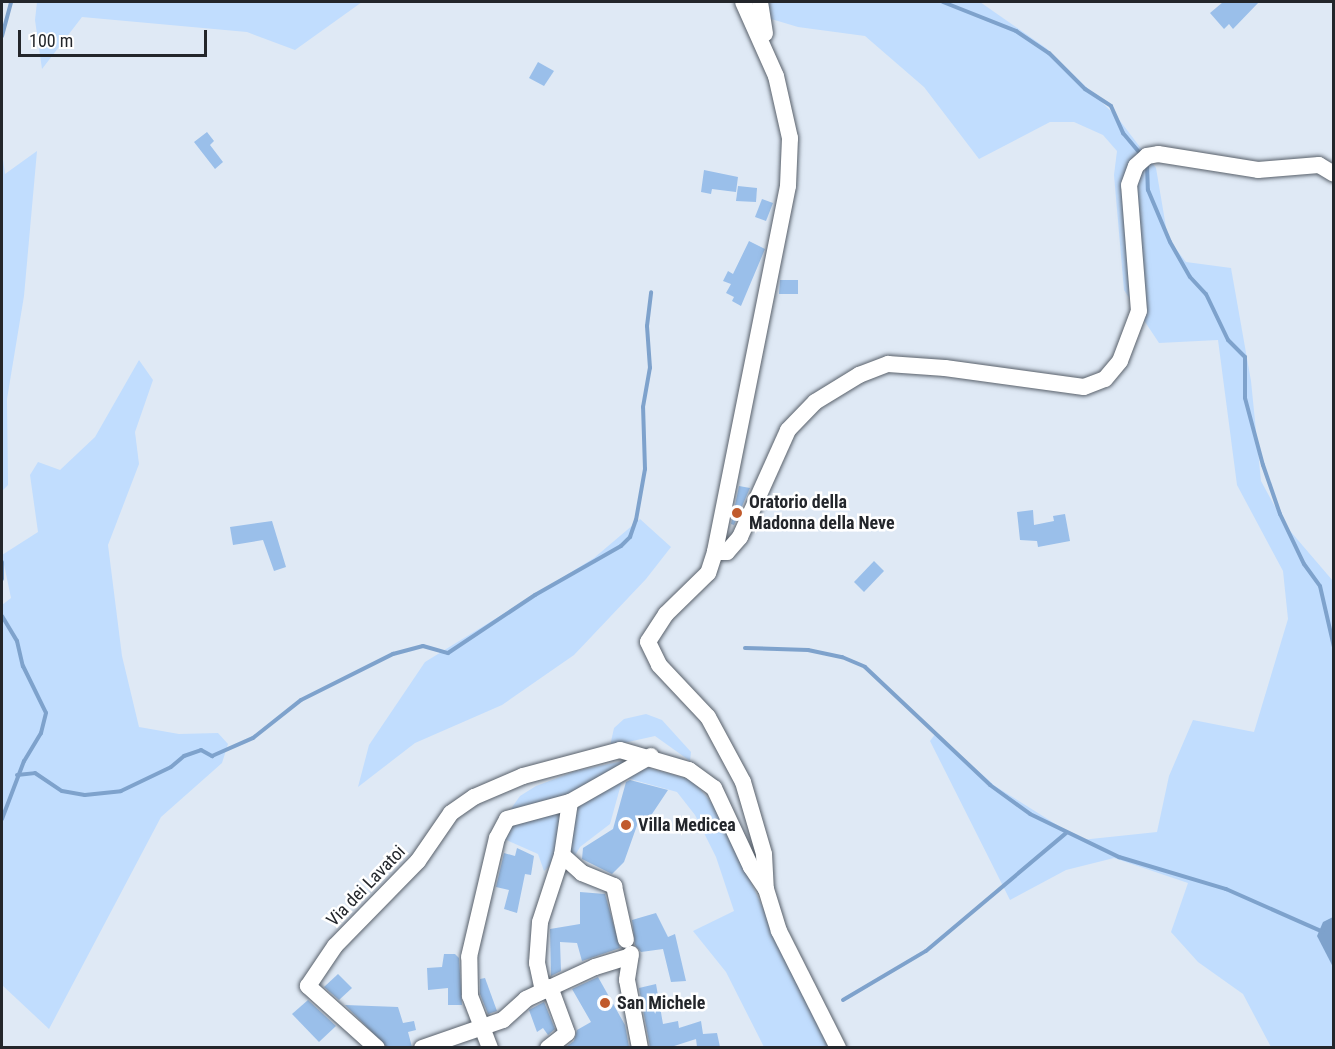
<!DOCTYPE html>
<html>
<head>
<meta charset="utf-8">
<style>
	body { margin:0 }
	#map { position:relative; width:1335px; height:1049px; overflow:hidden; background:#dfe9f5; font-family:"Roboto Condensed",sans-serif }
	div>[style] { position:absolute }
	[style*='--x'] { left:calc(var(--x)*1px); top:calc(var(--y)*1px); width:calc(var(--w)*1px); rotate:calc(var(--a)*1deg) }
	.green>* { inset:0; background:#c1ddfe }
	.water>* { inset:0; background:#7ea2cc }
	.stream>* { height:4px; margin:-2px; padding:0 2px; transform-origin:2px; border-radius:2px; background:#7ea2cc }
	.building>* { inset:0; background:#9abfea }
	.roads { filter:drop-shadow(0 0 2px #58606a) drop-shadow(0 0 2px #58606a) }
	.minor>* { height:16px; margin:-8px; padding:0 8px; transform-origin:8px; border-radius:8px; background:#fff }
	.dots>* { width:16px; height:16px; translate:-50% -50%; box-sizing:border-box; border:3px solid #fff; border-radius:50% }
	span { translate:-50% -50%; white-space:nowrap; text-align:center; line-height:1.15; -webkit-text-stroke:5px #fff; paint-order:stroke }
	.poi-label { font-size:18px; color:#23262b; font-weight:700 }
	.left { translate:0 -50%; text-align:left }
	.street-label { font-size:18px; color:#23262b }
	.frame { position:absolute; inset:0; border:3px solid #23262b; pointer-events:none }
	.scale { position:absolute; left:18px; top:30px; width:189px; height:27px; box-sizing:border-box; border:3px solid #23262b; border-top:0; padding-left:8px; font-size:18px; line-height:21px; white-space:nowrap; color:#23262b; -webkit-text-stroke:4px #fff; paint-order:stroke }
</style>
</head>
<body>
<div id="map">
	<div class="green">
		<i style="clip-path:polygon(37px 2px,362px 2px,295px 50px,247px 32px,82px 17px,42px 69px,35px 20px)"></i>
		<i style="clip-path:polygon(750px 2px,980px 2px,1046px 48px,1117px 117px,1156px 168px,1168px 239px,1186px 262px,1231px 268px,1251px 381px,1261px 481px,1285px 525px,1333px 581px,1333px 1047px,1271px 1047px,1243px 994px,1198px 962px,1171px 932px,1188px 883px,1114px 858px,1066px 870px,1010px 900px,930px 741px,936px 733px,995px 786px,1081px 840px,1157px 832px,1169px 776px,1193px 720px,1254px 732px,1288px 619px,1283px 571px,1237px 485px,1218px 340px,1159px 343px,1124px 290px,1114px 175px,1117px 151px,1103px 135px,1074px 122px,1050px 122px,979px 159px,924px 87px,865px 36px,798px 27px,758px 15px)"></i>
		<i style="clip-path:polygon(37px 151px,24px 296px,7px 399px,8px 485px,2px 491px,2px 152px,5px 174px)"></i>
		<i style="clip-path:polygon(139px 360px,153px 380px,135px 432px,139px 464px,108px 545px,122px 656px,139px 727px,179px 734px,218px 733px,228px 744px,222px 763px,161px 817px,49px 1029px,2px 985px,2px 605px,11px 598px,2px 555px,38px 532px,30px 475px,38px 462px,60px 470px,95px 437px)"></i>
		<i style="clip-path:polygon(640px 519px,671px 547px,646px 579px,574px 655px,502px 705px,415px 743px,358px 787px,369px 745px,425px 662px,594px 558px)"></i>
		<i style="clip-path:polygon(646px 714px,662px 720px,691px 752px,690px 761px,655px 736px,610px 746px,614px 728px,624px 719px)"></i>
		<i style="clip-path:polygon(623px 761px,692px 780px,716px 808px,828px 1047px,764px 1047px,726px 972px,693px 931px,734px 911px,716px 857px,695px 815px,677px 792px,623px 777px,610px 824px,580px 847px,570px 864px,554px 862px,544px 871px,538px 854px,493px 834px,520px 796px,536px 786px,576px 771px)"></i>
	</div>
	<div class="water">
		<i style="clip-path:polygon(1333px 917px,1333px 967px,1317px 936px,1323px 922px)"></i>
	</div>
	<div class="stream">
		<i style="--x:943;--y:2;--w:79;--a:21.7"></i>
		<i style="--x:1016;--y:31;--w:40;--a:34"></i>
		<i style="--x:1049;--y:53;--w:51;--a:45"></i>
		<i style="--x:1085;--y:89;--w:31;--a:33"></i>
		<i style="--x:1111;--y:106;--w:30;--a:66"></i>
		<i style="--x:1123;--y:133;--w:30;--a:50"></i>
		<i style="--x:2;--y:36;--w:35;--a:-75"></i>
		<i style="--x:1147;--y:165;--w:25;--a:88"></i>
		<i style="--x:1148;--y:190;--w:56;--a:67.1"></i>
		<i style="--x:1170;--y:242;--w:40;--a:60.3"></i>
		<i style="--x:1190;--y:277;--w:23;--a:47"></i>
		<i style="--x:1206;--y:294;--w:51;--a:64.4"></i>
		<i style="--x:1228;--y:340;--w:24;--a:45"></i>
		<i style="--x:1245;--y:357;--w:41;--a:90"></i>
		<i style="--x:1245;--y:398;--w:69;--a:75"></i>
		<i style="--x:1263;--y:465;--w:52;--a:70.9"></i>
		<i style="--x:1280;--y:514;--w:55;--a:64.4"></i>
		<i style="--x:1304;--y:564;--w:27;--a:54"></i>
		<i style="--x:1320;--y:586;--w:63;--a:77.1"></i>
		<i style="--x:2;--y:562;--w:17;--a:90"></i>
		<i style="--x:2;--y:616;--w:29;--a:59"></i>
		<i style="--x:17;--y:641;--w:26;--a:77"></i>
		<i style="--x:23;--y:666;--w:52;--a:63.9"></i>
		<i style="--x:46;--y:713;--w:21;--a:104"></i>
		<i style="--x:41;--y:733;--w:33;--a:121"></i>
		<i style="--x:24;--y:761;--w:62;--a:110.8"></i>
		<i style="--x:745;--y:648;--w:63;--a:1.8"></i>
		<i style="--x:808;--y:650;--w:35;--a:12"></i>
		<i style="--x:842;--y:657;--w:25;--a:23"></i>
		<i style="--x:865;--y:667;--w:172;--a:43.3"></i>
		<i style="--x:990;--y:785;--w:49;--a:35.9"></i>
		<i style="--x:1030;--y:814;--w:99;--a:25.8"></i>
		<i style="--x:1119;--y:857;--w:112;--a:16.7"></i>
		<i style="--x:1226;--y:889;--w:106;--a:23.9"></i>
		<i style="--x:17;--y:775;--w:18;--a:-6"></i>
		<i style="--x:35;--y:773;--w:32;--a:34"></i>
		<i style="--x:62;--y:791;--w:23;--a:10"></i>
		<i style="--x:85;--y:795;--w:36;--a:-6"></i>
		<i style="--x:121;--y:791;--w:55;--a:-25.6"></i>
		<i style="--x:171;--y:767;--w:17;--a:-40"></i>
		<i style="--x:184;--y:756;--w:18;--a:-19"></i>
		<i style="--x:201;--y:750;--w:13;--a:29"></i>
		<i style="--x:212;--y:756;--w:45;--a:-23.7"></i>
		<i style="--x:253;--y:738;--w:61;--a:-38.4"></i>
		<i style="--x:301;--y:700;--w:103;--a:-26.6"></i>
		<i style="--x:393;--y:654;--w:31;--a:-15"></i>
		<i style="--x:423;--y:646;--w:26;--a:16"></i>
		<i style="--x:448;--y:653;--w:105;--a:-33.7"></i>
		<i style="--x:535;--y:595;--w:99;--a:-29.7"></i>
		<i style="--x:621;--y:546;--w:13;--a:-45"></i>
		<i style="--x:630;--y:537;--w:18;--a:-71"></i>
		<i style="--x:636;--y:520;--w:52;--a:-80"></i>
		<i style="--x:645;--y:469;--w:62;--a:-91.8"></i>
		<i style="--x:643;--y:407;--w:40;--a:-80"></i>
		<i style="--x:650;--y:368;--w:42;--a:-94.1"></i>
		<i style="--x:647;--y:326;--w:34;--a:-83"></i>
		<i style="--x:843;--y:1000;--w:96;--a:-30.6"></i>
		<i style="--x:926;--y:951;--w:183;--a:-40.1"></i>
	</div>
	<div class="building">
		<i style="clip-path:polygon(1223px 2px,1259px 2px,1233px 29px,1229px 24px,1224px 29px,1210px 13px)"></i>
		<i style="clip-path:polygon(538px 62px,554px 71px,544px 86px,529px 78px)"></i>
		<i style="clip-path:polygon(207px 132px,214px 141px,210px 145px,223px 162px,215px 169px,194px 142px)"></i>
		<i style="clip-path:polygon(704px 170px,738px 177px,736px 192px,712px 189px,711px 194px,701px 192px)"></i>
		<i style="clip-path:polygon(738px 186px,757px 188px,756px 202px,736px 201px)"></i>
		<i style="clip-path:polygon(762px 199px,773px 203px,766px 221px,755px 217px)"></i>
		<i style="clip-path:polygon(749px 241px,765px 249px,741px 306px,732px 301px,734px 297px,726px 293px,731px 284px,723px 281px,728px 271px,733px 274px)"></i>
		<i style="clip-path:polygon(780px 280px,798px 280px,798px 294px,779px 294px)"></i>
		<i style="clip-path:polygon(739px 486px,750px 488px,734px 525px,731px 524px)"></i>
		<i style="clip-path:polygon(1033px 510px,1034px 525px,1054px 521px,1053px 516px,1065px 514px,1070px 541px,1038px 547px,1037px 541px,1020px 540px,1017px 512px)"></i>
		<i style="clip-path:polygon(272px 521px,286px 567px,274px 571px,263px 540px,233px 545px,230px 527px)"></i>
		<i style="clip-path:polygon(874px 561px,884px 571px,864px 592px,854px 582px)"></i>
		<i style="clip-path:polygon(630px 780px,668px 790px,648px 820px,640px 817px,624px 862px,612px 874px,582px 859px,583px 848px,613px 829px,626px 782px)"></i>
		<i style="clip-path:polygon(517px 848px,534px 856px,531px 875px,525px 874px,517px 913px,504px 909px,509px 890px,496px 887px,504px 853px,515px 856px)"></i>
		<i style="clip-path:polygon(580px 892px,605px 894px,620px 948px,582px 961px,577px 943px,560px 942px,561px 971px,551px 976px,550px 929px,580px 924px)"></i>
		<i style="clip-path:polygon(656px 913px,668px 937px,675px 934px,686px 981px,671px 982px,663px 949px,641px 952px,635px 945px,632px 920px)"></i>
		<i style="clip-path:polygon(444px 954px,455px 954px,459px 958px,462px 1005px,448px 1005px,448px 988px,428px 990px,427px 968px,442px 967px)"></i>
		<i style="clip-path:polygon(338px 974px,352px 988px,339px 1000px,324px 987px)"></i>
		<i style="clip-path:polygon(598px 977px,625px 1025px,629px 1047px,566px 1047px,574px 1041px,577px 1030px,591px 1022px,572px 989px)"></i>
		<i style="clip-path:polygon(485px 978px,497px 1011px,488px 1014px,480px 994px,480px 979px)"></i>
		<i style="clip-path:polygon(656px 984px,663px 1024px,678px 1021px,679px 1028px,701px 1021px,703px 1034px,717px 1033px,720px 1047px,697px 1047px,696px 1039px,671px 1047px,650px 1047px,639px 988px)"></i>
		<i style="clip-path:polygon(308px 1000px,336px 1026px,319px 1042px,292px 1014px)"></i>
		<i style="clip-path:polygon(544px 1002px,555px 1029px,548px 1035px,543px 1028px,537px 1032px,529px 1010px)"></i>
		<i style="clip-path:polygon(345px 1005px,398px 1007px,403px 1023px,414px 1021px,416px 1030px,408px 1032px,412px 1047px,387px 1047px)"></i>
	</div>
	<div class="roads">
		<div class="minor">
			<i style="--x:743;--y:2;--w:81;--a:66"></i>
			<i style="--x:776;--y:76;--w:64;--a:77.3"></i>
			<i style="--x:790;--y:138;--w:48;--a:92.4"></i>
			<i style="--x:788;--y:186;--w:373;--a:101.3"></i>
			<i style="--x:715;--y:552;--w:22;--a:108"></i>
			<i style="--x:708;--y:573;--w:59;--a:135.7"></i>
			<i style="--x:666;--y:614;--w:33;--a:123"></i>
			<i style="--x:648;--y:642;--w:25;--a:64"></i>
			<i style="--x:659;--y:665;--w:71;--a:46.7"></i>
			<i style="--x:708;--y:717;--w:74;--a:61.7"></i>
			<i style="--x:743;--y:782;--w:75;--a:73.7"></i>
			<i style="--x:764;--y:854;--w:35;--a:87"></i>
			<i style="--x:766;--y:889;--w:44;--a:72.8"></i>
			<i style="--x:779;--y:931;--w:131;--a:63.2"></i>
			<i style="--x:760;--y:2;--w:32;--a:81"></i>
			<i style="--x:715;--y:552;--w:12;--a:0"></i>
			<i style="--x:727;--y:552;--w:20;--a:-49"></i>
			<i style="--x:740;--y:537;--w:117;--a:-65.8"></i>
			<i style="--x:788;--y:430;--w:39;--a:-46"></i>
			<i style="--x:815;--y:402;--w:52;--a:-31.5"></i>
			<i style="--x:859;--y:375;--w:31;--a:-21"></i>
			<i style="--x:888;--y:364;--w:57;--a:4"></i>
			<i style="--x:945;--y:368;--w:140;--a:7.8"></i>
			<i style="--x:1084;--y:387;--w:22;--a:-21"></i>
			<i style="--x:1105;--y:379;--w:23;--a:-50"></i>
			<i style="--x:1120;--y:361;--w:53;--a:-69.2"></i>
			<i style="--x:1139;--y:311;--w:126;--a:-94.5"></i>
			<i style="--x:1129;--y:185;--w:20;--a:-70"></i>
			<i style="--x:1136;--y:166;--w:15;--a:-42"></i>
			<i style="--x:1147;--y:156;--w:11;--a:-10"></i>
			<i style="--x:1158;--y:154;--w:101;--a:9.1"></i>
			<i style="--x:1258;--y:170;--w:61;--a:-4.7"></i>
			<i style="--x:1319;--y:165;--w:17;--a:31"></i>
			<i style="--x:570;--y:802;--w:54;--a:98.6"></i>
			<i style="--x:562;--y:855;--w:27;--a:42"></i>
			<i style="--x:582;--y:873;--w:35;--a:22"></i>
			<i style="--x:614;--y:886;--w:55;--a:77.5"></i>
			<i style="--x:631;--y:954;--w:26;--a:99"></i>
			<i style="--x:627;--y:980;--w:69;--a:79.2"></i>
			<i style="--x:543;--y:991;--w:29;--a:-102"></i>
			<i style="--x:537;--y:963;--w:41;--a:-85.8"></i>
			<i style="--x:540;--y:922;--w:71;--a:-71.8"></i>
			<i style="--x:377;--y:1048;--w:93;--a:-138.1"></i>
			<i style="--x:308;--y:986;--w:48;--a:-56"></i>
			<i style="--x:335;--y:946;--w:119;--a:-45.7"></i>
			<i style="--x:418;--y:861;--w:58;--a:-55.5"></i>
			<i style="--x:451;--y:813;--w:28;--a:-35"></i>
			<i style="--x:474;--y:797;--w:53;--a:-23.2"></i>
			<i style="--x:523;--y:776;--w:100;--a:-15"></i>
			<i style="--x:620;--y:750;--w:72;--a:16.2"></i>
			<i style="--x:689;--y:770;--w:31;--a:36"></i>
			<i style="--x:714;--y:788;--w:87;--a:64.9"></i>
			<i style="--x:751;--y:867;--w:27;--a:56"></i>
			<i style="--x:422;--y:1048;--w:86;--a:-19.1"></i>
			<i style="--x:503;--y:1020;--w:31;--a:-42"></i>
			<i style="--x:526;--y:999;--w:76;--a:-24.9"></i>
			<i style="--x:595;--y:967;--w:37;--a:-17"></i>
			<i style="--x:490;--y:1048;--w:56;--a:-111"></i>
			<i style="--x:470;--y:996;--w:39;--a:-91"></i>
			<i style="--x:469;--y:957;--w:122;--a:-76.8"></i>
			<i style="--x:497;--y:838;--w:21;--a:-62"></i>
			<i style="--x:507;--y:819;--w:65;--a:-15.1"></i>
			<i style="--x:570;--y:802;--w:93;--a:-29.6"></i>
			<i style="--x:548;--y:1048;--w:24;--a:-38"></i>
			<i style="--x:567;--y:1033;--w:49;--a:-110.3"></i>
		</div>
	</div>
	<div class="dots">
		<i style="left:737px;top:513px;background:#c15b2d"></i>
		<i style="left:626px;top:825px;background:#c15b2d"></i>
		<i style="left:605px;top:1003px;background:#c15b2d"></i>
	</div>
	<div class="poi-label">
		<span class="left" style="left:749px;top:513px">Oratorio della<br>Madonna della Neve</span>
		<span class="left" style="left:638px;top:825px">Villa Medicea</span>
		<span class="left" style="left:617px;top:1003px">San Michele</span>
	</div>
	<div class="street-label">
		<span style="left:366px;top:886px;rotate:-46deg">Via dei Lavatoi</span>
	</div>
	<div class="frame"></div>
	<div class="scale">100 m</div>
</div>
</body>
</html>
